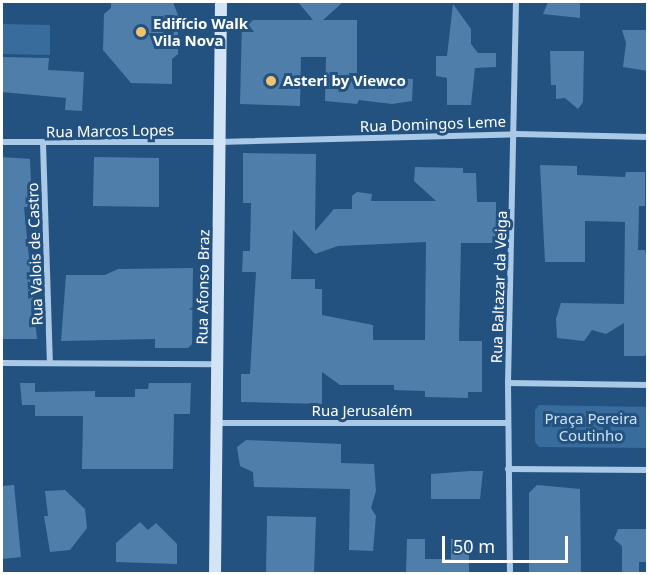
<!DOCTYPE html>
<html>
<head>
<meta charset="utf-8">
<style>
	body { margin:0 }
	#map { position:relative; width:649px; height:575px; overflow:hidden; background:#235280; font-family:"Noto Sans",sans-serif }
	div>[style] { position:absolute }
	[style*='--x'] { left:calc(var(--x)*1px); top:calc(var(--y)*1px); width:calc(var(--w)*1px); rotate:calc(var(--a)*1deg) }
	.green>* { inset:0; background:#376c9d }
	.building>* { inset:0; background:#507eaa }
	.street>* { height:6px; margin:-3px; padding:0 3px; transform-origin:3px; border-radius:3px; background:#a9c9e7 }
	.secondary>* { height:12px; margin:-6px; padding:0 6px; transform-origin:6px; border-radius:6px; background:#d3e4f6 }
	.dots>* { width:16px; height:16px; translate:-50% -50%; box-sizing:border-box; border:3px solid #235280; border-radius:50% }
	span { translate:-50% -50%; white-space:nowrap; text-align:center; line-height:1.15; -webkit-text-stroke:6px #235280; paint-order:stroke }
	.poi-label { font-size:15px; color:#fff; font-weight:700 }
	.left { translate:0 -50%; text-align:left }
	.street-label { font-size:15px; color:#fff }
	.park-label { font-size:15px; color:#cde2f5 }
	.frame { position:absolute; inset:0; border:3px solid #fff; pointer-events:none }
	.scale { position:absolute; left:442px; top:536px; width:126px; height:27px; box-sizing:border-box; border:3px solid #fff; border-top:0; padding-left:8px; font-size:18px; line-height:21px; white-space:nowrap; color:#fff; -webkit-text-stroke:4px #235280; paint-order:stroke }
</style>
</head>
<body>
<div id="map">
	<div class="green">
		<i style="clip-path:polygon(2px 24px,50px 25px,50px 55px,2px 54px)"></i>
		<i style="clip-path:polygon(539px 405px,647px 407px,647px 448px,539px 447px,535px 442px,535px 410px)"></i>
	</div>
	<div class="building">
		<i style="clip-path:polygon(111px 2px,173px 2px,178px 15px,178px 54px,172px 59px,172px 84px,131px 83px,103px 50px,104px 14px,111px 8px)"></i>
		<i style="clip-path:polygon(298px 2px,343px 2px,323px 20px,357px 20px,357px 75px,413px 79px,412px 101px,392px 104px,359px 100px,357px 104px,325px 101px,326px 57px,301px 57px,300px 106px,240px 104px,242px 20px,313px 20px)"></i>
		<i style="clip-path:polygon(548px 2px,580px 2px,580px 18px,543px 14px)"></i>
		<i style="clip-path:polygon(453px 4px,471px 29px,471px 44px,478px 53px,496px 53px,496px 67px,475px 68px,471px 105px,447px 105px,447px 78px,436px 76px,436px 56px,447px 56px)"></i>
		<i style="clip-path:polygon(622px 30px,648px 30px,648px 71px,623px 67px,626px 43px)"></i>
		<i style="clip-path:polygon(550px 51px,584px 51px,583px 102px,578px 109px,565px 98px,556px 99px,556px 85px,551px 85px)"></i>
		<i style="clip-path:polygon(2px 57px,49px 58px,48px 70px,84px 72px,82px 111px,65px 110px,66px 98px,2px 92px)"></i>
		<i style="clip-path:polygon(evenodd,243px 153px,316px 154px,315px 231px,334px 209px,352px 209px,352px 196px,357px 192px,372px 194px,371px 201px,436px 201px,414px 181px,415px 167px,463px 168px,463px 173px,476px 173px,477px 202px,496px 202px,496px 243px,461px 243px,459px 341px,482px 341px,482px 392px,468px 392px,468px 398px,425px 397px,425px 391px,394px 390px,394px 385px,340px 385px,322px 372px,322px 404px,241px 402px,241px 374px,250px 374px,256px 272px,242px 272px,243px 251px,250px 251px,251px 203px,243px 203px,243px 153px,293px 230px,315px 254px,338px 246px,426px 242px,425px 340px,373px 340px,373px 325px,322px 315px,322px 289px,315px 289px,315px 279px,291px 279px,293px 230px)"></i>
		<i style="clip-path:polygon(2px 157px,30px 159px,32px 207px,24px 207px,37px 339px,2px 339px)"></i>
		<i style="clip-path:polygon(94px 157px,159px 158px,159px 207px,93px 206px)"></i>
		<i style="clip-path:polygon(540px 165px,577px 166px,577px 175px,625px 177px,626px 172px,645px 172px,645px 206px,639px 206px,638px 250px,645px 250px,648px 263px,648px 353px,644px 356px,624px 356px,624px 323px,606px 334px,592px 330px,584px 341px,557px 338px,556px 319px,561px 303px,624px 304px,625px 222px,585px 221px,585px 262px,545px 262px)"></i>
		<i style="clip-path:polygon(193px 268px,192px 344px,188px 348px,155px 348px,155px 339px,61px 341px,66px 275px,105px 275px,118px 269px)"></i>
		<i style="clip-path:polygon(20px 383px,35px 383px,35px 392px,95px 391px,95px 397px,135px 397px,135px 389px,148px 389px,149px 383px,191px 383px,190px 414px,174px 414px,173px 469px,82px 469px,83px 416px,35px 416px,35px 405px,22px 405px)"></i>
		<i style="clip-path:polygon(246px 440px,341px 444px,341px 463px,374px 464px,376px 491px,371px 508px,376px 516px,373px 551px,349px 550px,350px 489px,254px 487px,253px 472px,240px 466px,237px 447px)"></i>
		<i style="clip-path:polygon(470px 471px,483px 471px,480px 499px,431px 499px,431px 474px)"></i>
		<i style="clip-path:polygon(14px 485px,21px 557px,2px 559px,2px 486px)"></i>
		<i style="clip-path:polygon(537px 485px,580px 489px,581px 573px,529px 573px,529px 493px)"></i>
		<i style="clip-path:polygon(65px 490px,85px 509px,87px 528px,70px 550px,50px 552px,44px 516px,48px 516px,45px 491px)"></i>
		<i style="clip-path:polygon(267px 516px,316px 517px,314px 573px,266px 573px)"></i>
		<i style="clip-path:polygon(140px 522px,148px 530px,156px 523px,177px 544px,177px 564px,116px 562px,116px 543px)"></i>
		<i style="clip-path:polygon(618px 529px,648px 529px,648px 562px,639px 562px,639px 573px,622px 573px,622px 546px,614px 539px)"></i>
		<i style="clip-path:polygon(407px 539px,425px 539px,425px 559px,451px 559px,451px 539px,469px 539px,469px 573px,406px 573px)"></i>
	</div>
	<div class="street">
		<i style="--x:2;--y:142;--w:217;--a:0"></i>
		<i style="--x:219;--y:142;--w:297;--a:-1.5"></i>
		<i style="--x:516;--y:134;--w:132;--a:1.3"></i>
		<i style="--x:43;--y:143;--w:220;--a:88.2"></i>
		<i style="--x:2;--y:363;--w:215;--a:0.3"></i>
		<i style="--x:508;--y:383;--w:140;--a:0.8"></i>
		<i style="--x:217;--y:423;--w:291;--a:0"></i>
		<i style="--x:508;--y:469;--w:140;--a:0.4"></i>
		<i style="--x:510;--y:574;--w:191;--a:-90.6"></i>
		<i style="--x:508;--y:383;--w:381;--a:-88.8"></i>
	</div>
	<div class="secondary">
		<i style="--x:215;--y:574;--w:572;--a:-89.4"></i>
	</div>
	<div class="dots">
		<i style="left:141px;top:32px;background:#f2c26c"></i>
		<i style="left:271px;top:81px;background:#f2c26c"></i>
	</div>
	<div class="poi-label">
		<span class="left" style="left:153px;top:32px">Edifício Walk<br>Vila Nova</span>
		<span class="left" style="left:283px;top:81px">Asteri by Viewco</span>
	</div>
	<div class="street-label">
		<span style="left:433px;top:124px;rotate:-2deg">Rua Domingos Leme</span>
		<span style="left:110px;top:131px;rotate:-1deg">Rua Marcos Lopes</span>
		<span style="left:35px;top:254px;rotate:-92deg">Rua Valois de Castro</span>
		<span style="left:203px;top:287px;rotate:-89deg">Rua Afonso Braz</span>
		<span style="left:499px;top:287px;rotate:-88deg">Rua Baltazar da Veiga</span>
		<span style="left:362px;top:411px">Rua Jerusalém</span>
	</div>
	<div class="park-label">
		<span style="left:591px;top:427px">Praça Pereira<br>Coutinho</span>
	</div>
	<div class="frame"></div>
	<div class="scale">50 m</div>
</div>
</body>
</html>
